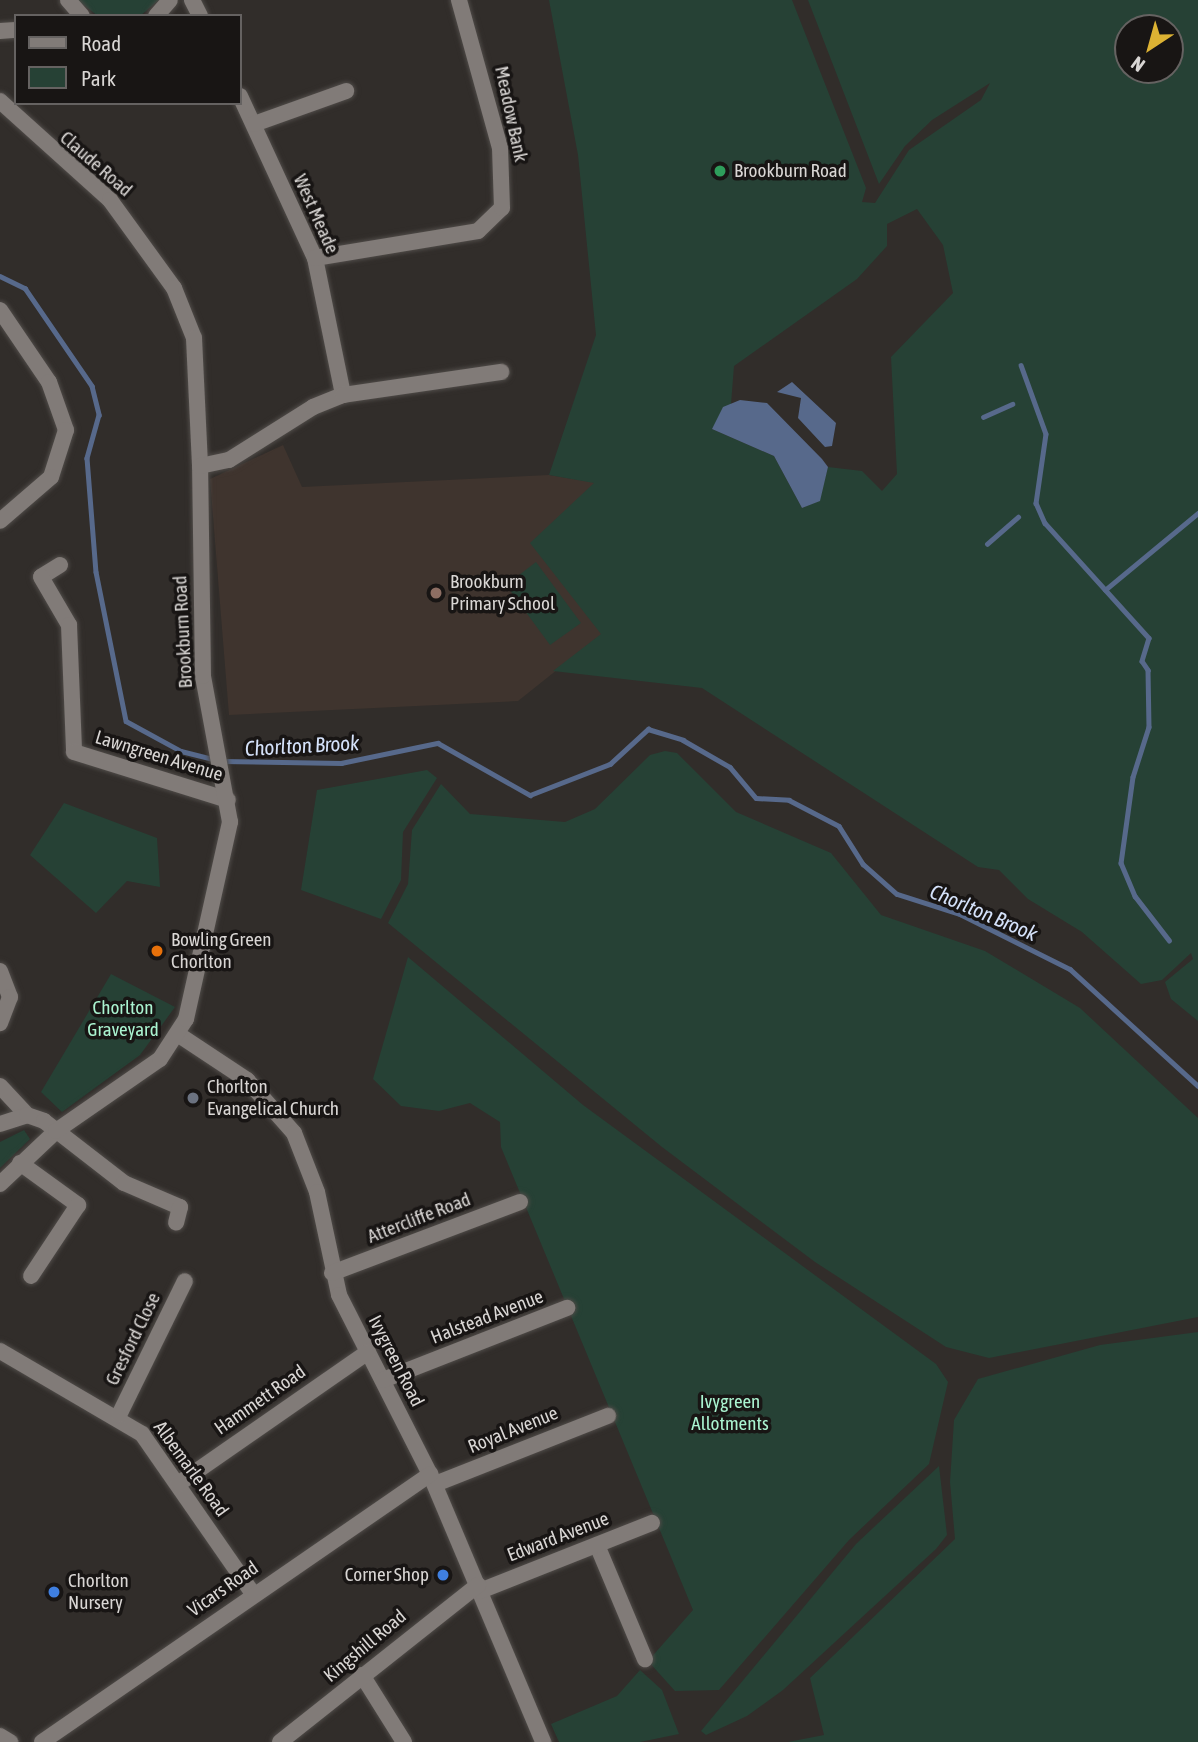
<!DOCTYPE html>
<html>
<head>
<meta charset="utf-8">
<style>
	body { margin:0 }
	#map { position:relative; width:1198px; height:1742px; overflow:hidden; background:#312d2a; font-family:"Asap Condensed",sans-serif }
	div>[style] { position:absolute }
	[style*='--x'] { left:calc(var(--x)*1px); top:calc(var(--y)*1px); width:calc(var(--w)*1px); rotate:calc(var(--a)*1deg) }
	.built>* { inset:0; background:#3f342e }
	.green>* { inset:0; background:#264135 }
	.water>* { inset:0; background:#57698b }
	.stream>* { height:4.5px; margin:-2.25px; padding:0 2.25px; transform-origin:2.25px; border-radius:2.25px; background:#57698b }
	.roads { filter:drop-shadow(0 0 2px #4f4b48) drop-shadow(0 0 2px #4f4b48) }
	.minor>* { height:16px; margin:-8px; padding:0 8px; transform-origin:8px; border-radius:8px; background:#817b78 }
	.dots>* { width:19px; height:19px; translate:-50% -50%; box-sizing:border-box; border:4px solid #181514; border-radius:50% }
	span { translate:-50% -50%; white-space:nowrap; text-align:center; line-height:1.15; -webkit-text-stroke:7px #181514; paint-order:stroke }
	.street-label { font-size:19px; color:#d9d6d4 }
	.poi-label { font-size:19px; color:#d9d6d4 }
	.left { translate:0 -50%; text-align:left }
	.right { translate:-100% -50%; text-align:right }
	.park-label { font-size:19px; color:#aaf3d0 }
	.water-label { font-size:21px; color:#d5e2fa; font-style:italic }
	.legend { position:absolute; left:14px; top:14px; width:228px; height:91px; box-sizing:border-box; background:#181514; border:2px solid #656261; margin:0; padding:9px 12px; list-style:none; font-size:21px; color:#d9d6d4 }
	.legend li { display:flex; align-items:center; gap:14px; height:35px }
	.legend b { width:35px; border:2px solid #656261 }
	.north { position:absolute; left:1114px; top:14px; width:70px; height:70px; box-sizing:border-box; background:#181514; border:2px solid #656261; border-radius:50%; rotate:216deg; font-size:19px; font-weight:700; line-height:28px; text-align:center; color:#d9d6d4 }
	.north::after { content:''; display:block; margin:auto; width:24px; height:32px; background:#dcb233; clip-path:polygon(50% 0,100% 100%,50% 72%,0 100%) }
</style>
</head>
<body>
<div id="map">
	<div class="built">
		<i style="clip-path:polygon(283px 445px,302px 487px,549px 475px,671px 495px,704px 553px,518px 701px,229px 715px,210px 479px)"></i>
	</div>
	<div class="green">
		<i style="clip-path:polygon(77px 0,159px 0,140px 16px,98px 16px)"></i>
		<i style="clip-path:polygon(evenodd,549px 0,792px 0,866px 188px,862px 202px,875px 203px,909px 150px,981px 100px,990px 83px,932px 120px,905px 146px,879px 184px,808px 0,1198px 0,1198px 1021px,1171px 999px,1165px 982px,1193px 959px,1191px 953px,1162px 980px,1141px 984px,1082px 932px,1028px 899px,999px 870px,978px 867px,702px 688px,553px 671px,601px 634px,530px 543px,594px 483px,549px 475px,596px 335px,578px 155px,549px 0,1128px 28px,1170px 28px,1170px 70px,1128px 70px,1128px 28px,549px 0,917px 209px,943px 245px,953px 293px,891px 357px,897px 474px,882px 491px,862px 471px,828px 467px,819px 501px,802px 508px,774px 456px,712px 429px,731px 404px,734px 366px,857px 279px,887px 246px,887px 224px,917px 209px)"></i>
		<i style="clip-path:polygon(536px 562px,581px 623px,550px 645px,506px 585px)"></i>
		<i style="clip-path:polygon(665px 751px,677px 753px,736px 812px,831px 853px,881px 915px,985px 951px,1080px 1008px,1198px 1118px,1198px 1317px,989px 1358px,946px 1347px,815px 1262px,662px 1147px,388px 923px,408px 884px,412px 830px,441px 784px,470px 814px,565px 822px,595px 809px,650px 755px)"></i>
		<i style="clip-path:polygon(427px 770px,437px 778px,403px 832px,401px 880px,381px 919px,301px 890px,317px 790px)"></i>
		<i style="clip-path:polygon(64px 803px,157px 838px,160px 887px,127px 881px,96px 913px,30px 855px)"></i>
		<i style="clip-path:polygon(408px 957px,583px 1105px,936px 1364px,948px 1382px,929px 1464px,849px 1540px,719px 1690px,675px 1691px,648px 1661px,693px 1610px,501px 1147px,500px 1122px,470px 1103px,439px 1111px,401px 1106px,373px 1079px)"></i>
		<i style="clip-path:polygon(111px 974px,175px 1007px,140px 1055px,62px 1112px,41px 1092px)"></i>
		<i style="clip-path:polygon(24px 1130px,30px 1139px,0 1168px,0 1142px)"></i>
		<i style="clip-path:polygon(1198px 1332px,1198px 1742px,788px 1742px,824px 1735px,810px 1678px,955px 1539px,950px 1482px,954px 1420px,978px 1379px,1100px 1345px)"></i>
		<i style="clip-path:polygon(939px 1466px,947px 1535px,936px 1549px,783px 1690px,747px 1716px,706px 1735px,701px 1731px,856px 1544px)"></i>
		<i style="clip-path:polygon(640px 1670px,662px 1690px,679px 1734px,640px 1742px,559px 1742px,551px 1724px,617px 1696px)"></i>
	</div>
	<div class="water">
		<i style="clip-path:polygon(792px 382px,836px 423px,832px 446px,825px 447px,798px 418px,801px 398px,777px 392px)"></i>
		<i style="clip-path:polygon(740px 400px,767px 403px,822px 459px,828px 467px,820px 501px,802px 508px,774px 456px,712px 429px,723px 407px)"></i>
	</div>
	<div class="stream">
		<i style="--x:0;--y:276;--w:28;--a:26"></i>
		<i style="--x:25;--y:288;--w:119;--a:55.6"></i>
		<i style="--x:92;--y:386;--w:30;--a:76"></i>
		<i style="--x:99;--y:415;--w:45;--a:105.6"></i>
		<i style="--x:87;--y:458;--w:114;--a:85.5"></i>
		<i style="--x:96;--y:572;--w:152;--a:78.6"></i>
		<i style="--x:126;--y:721;--w:63;--a:28.6"></i>
		<i style="--x:181;--y:751;--w:33;--a:14"></i>
		<i style="--x:1021;--y:365;--w:73;--a:70.1"></i>
		<i style="--x:1046;--y:434;--w:70;--a:98.2"></i>
		<i style="--x:1036;--y:503;--w:22;--a:66"></i>
		<i style="--x:1045;--y:523;--w:155;--a:47.9"></i>
		<i style="--x:1149;--y:638;--w:24;--a:107"></i>
		<i style="--x:1142;--y:661;--w:11;--a:56"></i>
		<i style="--x:1148;--y:670;--w:57;--a:89"></i>
		<i style="--x:1149;--y:727;--w:52;--a:107.7"></i>
		<i style="--x:1133;--y:777;--w:87;--a:97.9"></i>
		<i style="--x:1121;--y:863;--w:36;--a:67"></i>
		<i style="--x:1135;--y:896;--w:56;--a:52.3"></i>
		<i style="--x:983;--y:417;--w:32;--a:-24"></i>
		<i style="--x:987;--y:544;--w:41;--a:-41.1"></i>
		<i style="--x:1105;--y:590;--w:121;--a:-39.6"></i>
		<i style="--x:221;--y:761;--w:120;--a:1"></i>
		<i style="--x:341;--y:763;--w:99;--a:-11.7"></i>
		<i style="--x:438;--y:743;--w:106;--a:29.5"></i>
		<i style="--x:530;--y:795;--w:86;--a:-21.2"></i>
		<i style="--x:610;--y:764;--w:52;--a:-42.6"></i>
		<i style="--x:648;--y:729;--w:37;--a:17"></i>
		<i style="--x:683;--y:740;--w:54;--a:29.9"></i>
		<i style="--x:730;--y:767;--w:40;--a:50"></i>
		<i style="--x:756;--y:798;--w:33;--a:3"></i>
		<i style="--x:789;--y:800;--w:56;--a:27.5"></i>
		<i style="--x:839;--y:826;--w:45;--a:57.7"></i>
		<i style="--x:863;--y:864;--w:45;--a:41.4"></i>
		<i style="--x:897;--y:894;--w:66;--a:17.6"></i>
		<i style="--x:960;--y:914;--w:123;--a:26.6"></i>
		<i style="--x:1070;--y:969;--w:173;--a:42.4"></i>
	</div>
	<div class="roads">
		<div class="minor">
			<i style="--x:68;--y:0;--w:21;--a:49"></i>
			<i style="--x:192;--y:0;--w:18;--a:63"></i>
			<i style="--x:156;--y:16;--w:21;--a:-49"></i>
			<i style="--x:0;--y:31;--w:16;--a:-4"></i>
			<i style="--x:240;--y:96;--w:179;--a:65.2"></i>
			<i style="--x:315;--y:258;--w:140;--a:78.4"></i>
			<i style="--x:0;--y:101;--w:148;--a:42"></i>
			<i style="--x:110;--y:200;--w:109;--a:54"></i>
			<i style="--x:174;--y:288;--w:54;--a:68.2"></i>
			<i style="--x:194;--y:338;--w:128;--a:87.3"></i>
			<i style="--x:254;--y:124;--w:98;--a:-19.7"></i>
			<i style="--x:315;--y:258;--w:165;--a:-9.4"></i>
			<i style="--x:478;--y:231;--w:33;--a:-44"></i>
			<i style="--x:502;--y:208;--w:60;--a:-91.9"></i>
			<i style="--x:500;--y:148;--w:154;--a:-105.5"></i>
			<i style="--x:0;--y:310;--w:87;--a:55.8"></i>
			<i style="--x:49;--y:382;--w:51;--a:70.5"></i>
			<i style="--x:66;--y:430;--w:49;--a:107.7"></i>
			<i style="--x:51;--y:477;--w:67;--a:139.2"></i>
			<i style="--x:60;--y:565;--w:22;--a:148"></i>
			<i style="--x:41;--y:577;--w:56;--a:59.7"></i>
			<i style="--x:69;--y:625;--w:127;--a:87.7"></i>
			<i style="--x:74;--y:752;--w:161;--a:17.3"></i>
			<i style="--x:0;--y:971;--w:28;--a:69"></i>
			<i style="--x:10;--y:997;--w:28;--a:111"></i>
			<i style="--x:179;--y:1035;--w:82;--a:33.5"></i>
			<i style="--x:247;--y:1080;--w:71;--a:48.4"></i>
			<i style="--x:294;--y:1133;--w:63;--a:68.7"></i>
			<i style="--x:317;--y:1192;--w:105;--a:77.9"></i>
			<i style="--x:339;--y:1295;--w:201;--a:63.1"></i>
			<i style="--x:430;--y:1474;--w:291;--a:67.1"></i>
			<i style="--x:0;--y:1086;--w:40;--a:47"></i>
			<i style="--x:0;--y:1124;--w:28;--a:-18"></i>
			<i style="--x:27;--y:1115;--w:18;--a:19"></i>
			<i style="--x:44;--y:1121;--w:101;--a:37.8"></i>
			<i style="--x:124;--y:1183;--w:61;--a:23.2"></i>
			<i style="--x:180;--y:1207;--w:16;--a:104"></i>
			<i style="--x:20;--y:1163;--w:72;--a:35.9"></i>
			<i style="--x:78;--y:1205;--w:85;--a:123.5"></i>
			<i style="--x:0;--y:1184;--w:77;--a:-43.4"></i>
			<i style="--x:56;--y:1131;--w:126;--a:-34.7"></i>
			<i style="--x:160;--y:1059;--w:48;--a:-57"></i>
			<i style="--x:186;--y:1019;--w:202;--a:-77.4"></i>
			<i style="--x:230;--y:822;--w:148;--a:-100.5"></i>
			<i style="--x:203;--y:676;--w:210;--a:-90.8"></i>
			<i style="--x:200;--y:466;--w:30;--a:-12"></i>
			<i style="--x:229;--y:460;--w:99;--a:-32.2"></i>
			<i style="--x:313;--y:407;--w:32;--a:-22"></i>
			<i style="--x:343;--y:395;--w:160;--a:-8.3"></i>
			<i style="--x:332;--y:1273;--w:201;--a:-20.7"></i>
			<i style="--x:0;--y:1351;--w:164;--a:30.3"></i>
			<i style="--x:142;--y:1434;--w:195;--a:55.2"></i>
			<i style="--x:383;--y:1380;--w:198;--a:-21.4"></i>
			<i style="--x:119;--y:1415;--w:149;--a:-63.8"></i>
			<i style="--x:178;--y:1484;--w:231;--a:-34.8"></i>
			<i style="--x:435;--y:1484;--w:186;--a:-21.5"></i>
			<i style="--x:597;--y:1545;--w:124;--a:67.2"></i>
			<i style="--x:480;--y:1591;--w:185;--a:-21.6"></i>
			<i style="--x:362;--y:1675;--w:79;--a:57.9"></i>
			<i style="--x:0;--y:1736;--w:12;--a:31"></i>
			<i style="--x:42;--y:1742;--w:472;--a:-34.6"></i>
			<i style="--x:280;--y:1742;--w:253;--a:-38.4"></i>
		</div>
	</div>
	<div class="dots">
		<i style="left:720px;top:171px;background:#2e9e5b"></i>
		<i style="left:436px;top:593px;background:#8d6e63"></i>
		<i style="left:157px;top:951px;background:#e8710a"></i>
		<i style="left:193px;top:1098px;background:#6b7280"></i>
		<i style="left:443px;top:1575px;background:#3f7fe0"></i>
		<i style="left:54px;top:1592px;background:#3f7fe0"></i>
	</div>
	<div class="street-label">
		<span style="left:511px;top:114px;rotate:78deg">Meadow Bank</span>
		<span style="left:96px;top:164px;rotate:41deg">Claude Road</span>
		<span style="left:316px;top:214px;rotate:66deg">West Meade</span>
		<span style="left:183px;top:632px;rotate:-93deg">Brookburn Road</span>
		<span style="left:159px;top:756px;rotate:17deg">Lawngreen Avenue</span>
		<span style="left:419px;top:1218px;rotate:-21deg">Attercliffe Road</span>
		<span style="left:487px;top:1317px;rotate:-21deg">Halstead Avenue</span>
		<span style="left:133px;top:1339px;rotate:-64deg">Gresford Close</span>
		<span style="left:396px;top:1361px;rotate:63deg">Ivygreen Road</span>
		<span style="left:260px;top:1400px;rotate:-35deg">Hammett Road</span>
		<span style="left:513px;top:1430px;rotate:-22deg">Royal Avenue</span>
		<span style="left:191px;top:1469px;rotate:54deg">Albemarle Road</span>
		<span style="left:558px;top:1537px;rotate:-21deg">Edward Avenue</span>
		<span style="left:223px;top:1589px;rotate:-35deg">Vicars Road</span>
		<span style="left:365px;top:1646px;rotate:-40deg">Kingshill Road</span>
	</div>
	<div class="poi-label">
		<span class="left" style="left:734px;top:171px">Brookburn Road</span>
		<span class="left" style="left:450px;top:593px">Brookburn<br>Primary School</span>
		<span class="left" style="left:171px;top:951px">Bowling Green<br>Chorlton</span>
		<span class="left" style="left:207px;top:1098px">Chorlton<br>Evangelical Church</span>
		<span class="right" style="left:429px;top:1575px">Corner Shop</span>
		<span class="left" style="left:68px;top:1592px">Chorlton<br>Nursery</span>
	</div>
	<div class="park-label">
		<span style="left:123px;top:1019px">Chorlton<br>Graveyard</span>
		<span style="left:730px;top:1413px">Ivygreen<br>Allotments</span>
	</div>
	<div class="water-label">
		<span style="left:302px;top:745px;rotate:-3deg">Chorlton Brook</span>
		<span style="left:984px;top:912px;rotate:23deg">Chorlton Brook</span>
	</div>
	<ul class="legend">
	<li><b style="height:9px;background:#817b78"></b>Road</li>
	<li><b style="height:19px;background:#264135"></b>Park</li>
	</ul>
	<div class="north">N</div>
</div>
</body>
</html>
